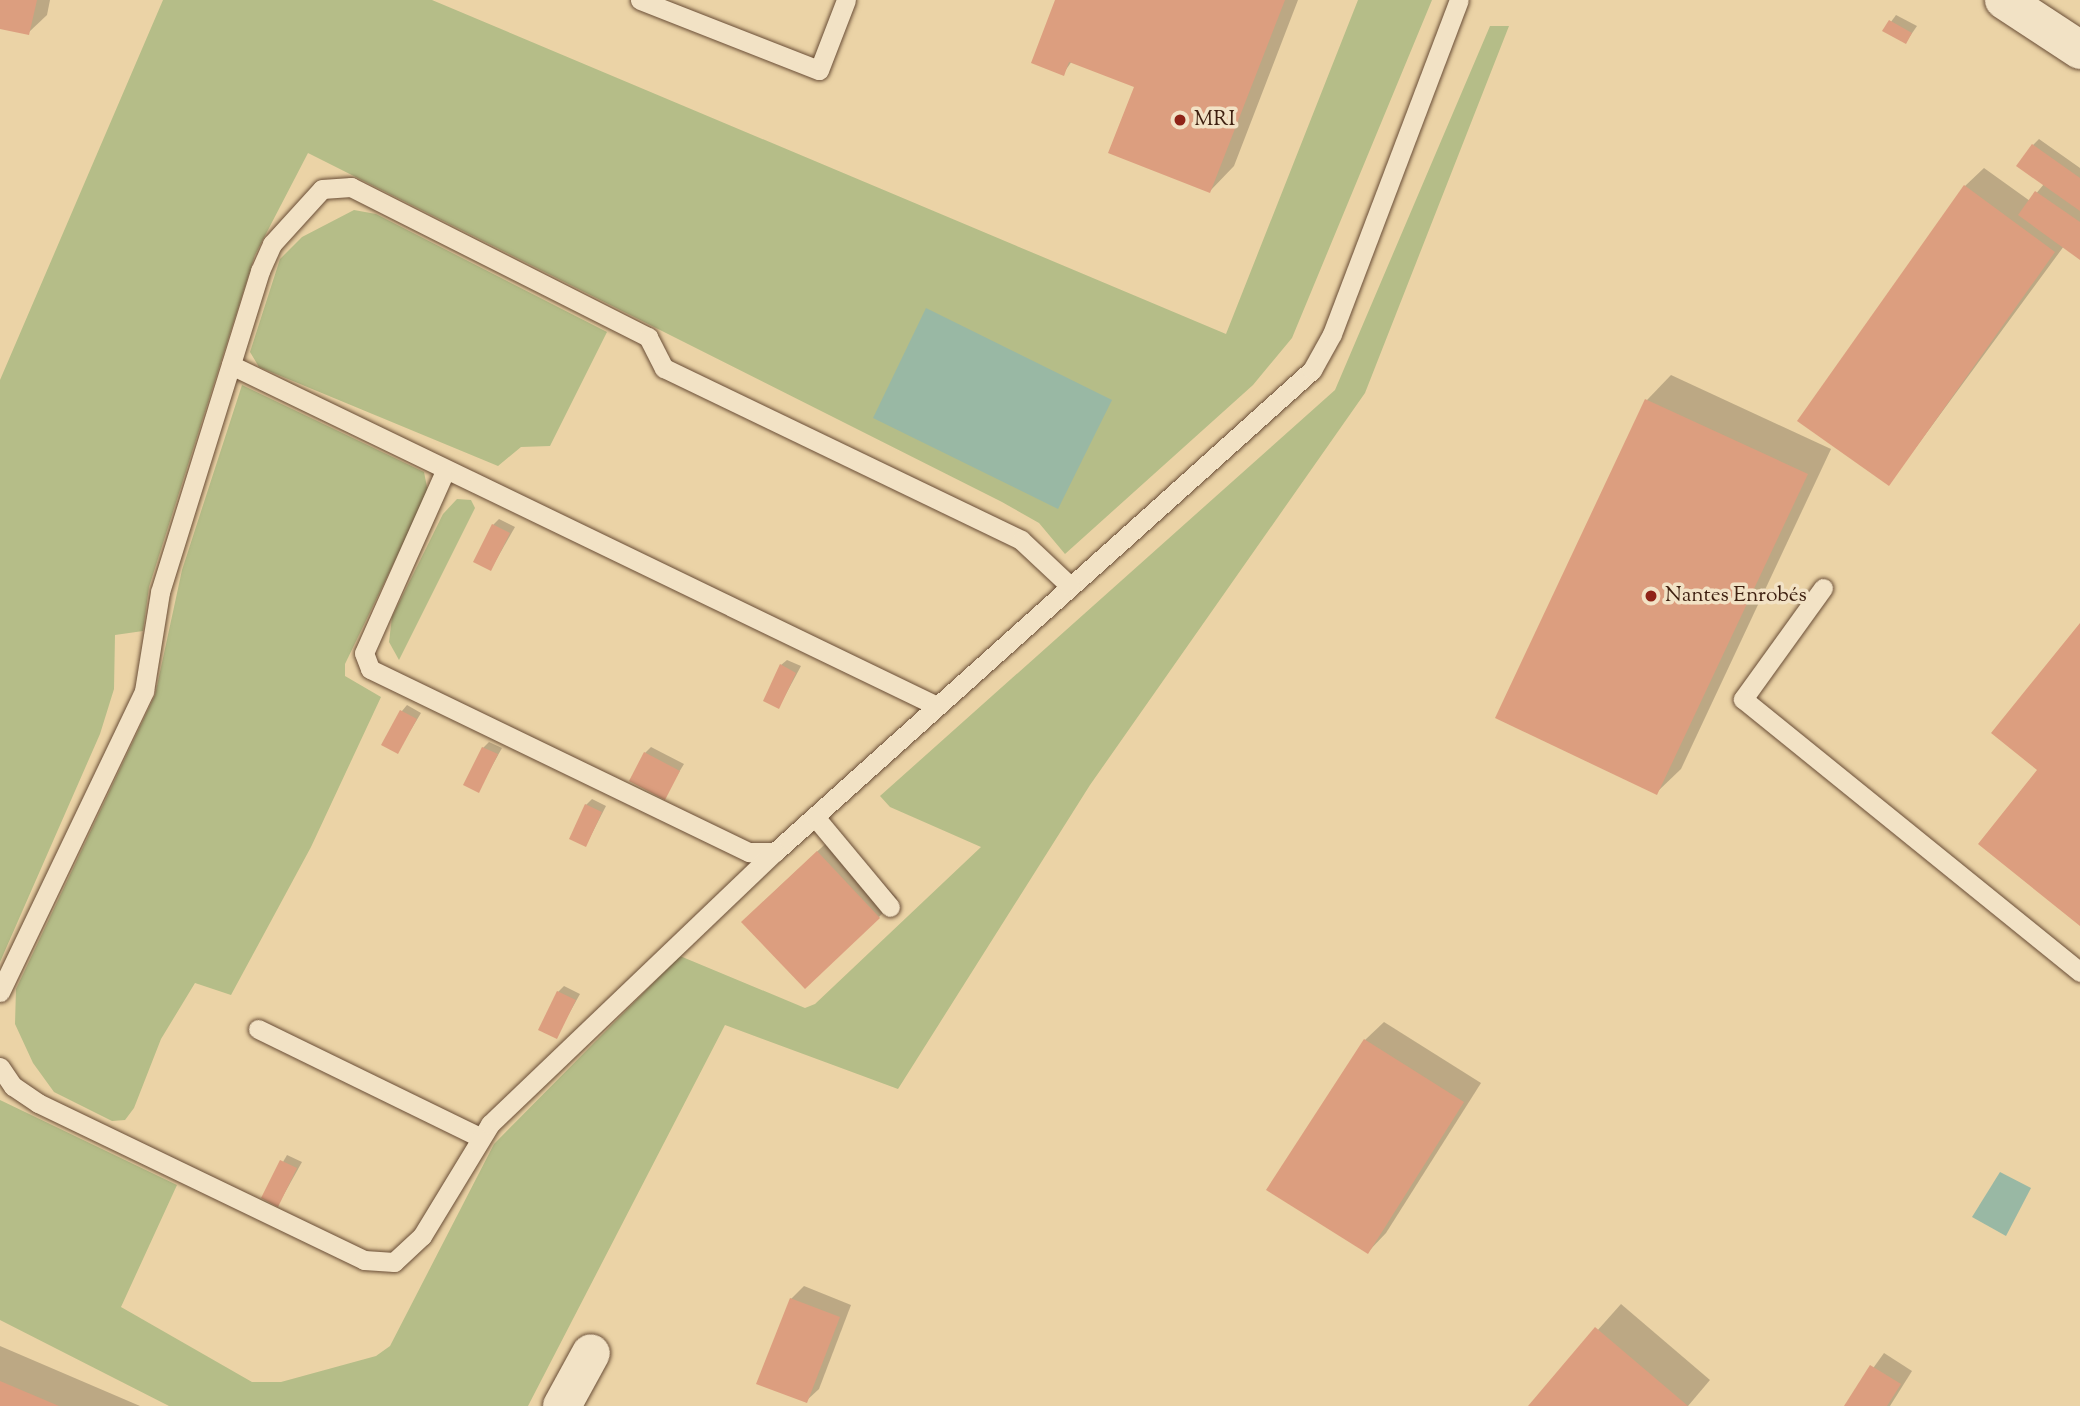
<!DOCTYPE html>
<html>
<head>
<meta charset="utf-8">
<style>
	body { margin:0 }
	#map { position:relative; width:2080px; height:1406px; overflow:hidden; background:#ebd3a6; font-family:"Sorts Mill Goudy",serif }
	div>[style] { position:absolute }
	[style*='--x'] { left:calc(var(--x)*1px); top:calc(var(--y)*1px); width:calc(var(--w)*1px); rotate:calc(var(--a)*1deg) }
	.green>* { inset:0; background:#b5bd88 }
	.water>* { inset:0; background:#99b8a4 }
	.shadow>* { inset:0; background:#0003 }
	.building>* { inset:0; background:#dc9e7f }
	.roads { filter:drop-shadow(0 0 2px #694d36) drop-shadow(0 0 2px #694d36) }
	.lane>* { height:19px; margin:-9.5px; padding:0 9.5px; transform-origin:9.5px; border-radius:9.5px; background:#f2e2c5 }
	.street>* { height:38px; margin:-19px; padding:0 19px; transform-origin:19px; border-radius:19px; background:#f2e2c5 }
	.dots>* { width:19px; height:19px; translate:-50% -50%; box-sizing:border-box; border:4px solid #f2e2c5; border-radius:50% }
	span { translate:-50% -50%; white-space:nowrap; text-align:center; line-height:1.15; -webkit-text-stroke:7px #f2e2c5; paint-order:stroke }
	.poi-label { font-size:21px; color:#3e2010 }
	.left { translate:0 -50%; text-align:left }
</style>
</head>
<body>
<div id="map">
	<div class="green">
		<i style="clip-path:polygon(163px 0,432px 0,1226px 334px,1358px 0,1432px 0,1292px 338px,1253px 385px,1065px 554px,1039px 523px,1002px 502px,308px 153px,255px 255px,149px 587px,143px 631px,115px 635px,114px 689px,100px 734px,0 962px,0 380px)"></i>
		<i style="clip-path:polygon(1490px 26px,1509px 26px,1365px 393px,1090px 785px,898px 1089px,725px 1025px,528px 1406px,169px 1406px,0 1320px,0 1100px,177px 1185px,121px 1307px,252px 1382px,281px 1382px,376px 1356px,390px 1346px,494px 1144px,680px 956px,805px 1008px,815px 1004px,981px 847px,890px 807px,880px 796px,1335px 390px)"></i>
		<i style="clip-path:polygon(354px 210px,376px 214px,607px 332px,550px 446px,521px 447px,498px 466px,259px 367px,250px 352px,280px 259px,302px 237px)"></i>
		<i style="clip-path:polygon(242px 385px,424px 472px,428px 492px,345px 664px,345px 676px,381px 697px,311px 847px,231px 995px,195px 983px,161px 1039px,134px 1108px,125px 1120px,112px 1121px,54px 1092px,33px 1063px,15px 1024px,16px 989px,155px 695px,182px 570px)"></i>
		<i style="clip-path:polygon(457px 499px,471px 500px,475px 508px,399px 660px,389px 642px,392px 617px,443px 514px)"></i>
	</div>
	<div class="water">
		<i style="clip-path:polygon(926px 308px,1112px 400px,1058px 509px,873px 418px)"></i>
		<i style="clip-path:polygon(2000px 1172px,2031px 1188px,2006px 1236px,1972px 1217px)"></i>
	</div>
	<div class="shadow">
		<i style="clip-path:polygon(0 0,50px 0,47px 15px,28px 33px,0 27px)"></i>
		<i style="clip-path:polygon(1056px 0,1298px 0,1234px 166px,1210px 191px,1136px 86px,1072px 61px,1063px 74px)"></i>
		<i style="clip-path:polygon(1896px 15px,1917px 26px,1906px 42px,1885px 30px)"></i>
		<i style="clip-path:polygon(2039px 139px,2080px 168px,2080px 257px,2064px 246px,1889px 484px,1965px 186px,1984px 168px,2030px 201px,2044px 184px,2033px 145px)"></i>
		<i style="clip-path:polygon(1671px 375px,1831px 449px,1681px 769px,1656px 793px,1497px 718px,1647px 400px)"></i>
		<i style="clip-path:polygon(499px 519px,515px 527px,491px 569px,493px 525px)"></i>
		<i style="clip-path:polygon(787px 660px,801px 666px,779px 707px,781px 665px)"></i>
		<i style="clip-path:polygon(407px 705px,421px 713px,398px 751px,402px 711px)"></i>
		<i style="clip-path:polygon(489px 742px,502px 748px,478px 791px,483px 748px)"></i>
		<i style="clip-path:polygon(651px 747px,684px 764px,664px 797px,645px 753px)"></i>
		<i style="clip-path:polygon(592px 799px,606px 806px,586px 845px,586px 805px)"></i>
		<i style="clip-path:polygon(836px 834px,897px 898px,879px 917px,762px 903px)"></i>
		<i style="clip-path:polygon(564px 986px,580px 994px,556px 1037px,558px 992px)"></i>
		<i style="clip-path:polygon(1384px 1022px,1481px 1083px,1386px 1233px,1368px 1252px,1365px 1040px)"></i>
		<i style="clip-path:polygon(287px 1155px,302px 1162px,278px 1205px,263px 1197px)"></i>
		<i style="clip-path:polygon(804px 1286px,851px 1305px,819px 1389px,806px 1401px,791px 1299px)"></i>
		<i style="clip-path:polygon(1621px 1304px,1710px 1380px,1688px 1406px,1530px 1406px)"></i>
		<i style="clip-path:polygon(0 1346px,140px 1406px,0 1406px)"></i>
		<i style="clip-path:polygon(1884px 1353px,1912px 1371px,1890px 1406px,1846px 1406px)"></i>
	</div>
	<div class="building">
		<i style="clip-path:polygon(0 0,37px 0,29px 35px,0 29px)"></i>
		<i style="clip-path:polygon(1055px 0,1285px 0,1210px 193px,1108px 153px,1134px 87px,1069px 62px,1064px 76px,1031px 63px)"></i>
		<i style="clip-path:polygon(1889px 20px,1912px 33px,1906px 44px,1882px 31px)"></i>
		<i style="clip-path:polygon(2032px 144px,2080px 178px,2080px 211px,2016px 166px)"></i>
		<i style="clip-path:polygon(1964px 185px,2055px 252px,1889px 486px,1797px 421px)"></i>
		<i style="clip-path:polygon(2035px 191px,2080px 222px,2080px 260px,2018px 215px)"></i>
		<i style="clip-path:polygon(1645px 399px,1808px 474px,1657px 795px,1495px 718px)"></i>
		<i style="clip-path:polygon(492px 524px,510px 533px,491px 571px,473px 562px)"></i>
		<i style="clip-path:polygon(2080px 623px,2080px 926px,1978px 844px,2037px 770px,1991px 733px)"></i>
		<i style="clip-path:polygon(780px 664px,796px 673px,779px 709px,763px 701px)"></i>
		<i style="clip-path:polygon(400px 710px,417px 719px,398px 754px,381px 745px)"></i>
		<i style="clip-path:polygon(482px 747px,498px 754px,479px 793px,463px 785px)"></i>
		<i style="clip-path:polygon(644px 752px,680px 771px,665px 800px,629px 781px)"></i>
		<i style="clip-path:polygon(585px 804px,602px 812px,586px 847px,569px 839px)"></i>
		<i style="clip-path:polygon(817px 851px,880px 918px,805px 989px,741px 922px)"></i>
		<i style="clip-path:polygon(557px 991px,576px 1000px,557px 1039px,538px 1030px)"></i>
		<i style="clip-path:polygon(1364px 1039px,1464px 1102px,1368px 1254px,1266px 1190px)"></i>
		<i style="clip-path:polygon(280px 1160px,297px 1168px,278px 1207px,261px 1198px)"></i>
		<i style="clip-path:polygon(790px 1298px,840px 1317px,807px 1403px,756px 1384px)"></i>
		<i style="clip-path:polygon(1595px 1327px,1688px 1406px,1528px 1406px)"></i>
		<i style="clip-path:polygon(1870px 1365px,1901px 1384px,1887px 1406px,1844px 1406px)"></i>
		<i style="clip-path:polygon(0 1381px,59px 1406px,0 1406px)"></i>
	</div>
	<div class="roads">
		<div class="lane">
			<i style="--x:640;--y:0;--w:192;--a:21.4"></i>
			<i style="--x:819;--y:70;--w:75;--a:-68.9"></i>
			<i style="--x:231;--y:365;--w:784;--a:25.78"></i>
			<i style="--x:445;--y:471;--w:199;--a:114"></i>
			<i style="--x:364;--y:653;--w:17;--a:69"></i>
			<i style="--x:370;--y:669;--w:421;--a:25.8"></i>
			<i style="--x:749;--y:852;--w:26;--a:0"></i>
			<i style="--x:775;--y:852;--w:722;--a:-41.91"></i>
			<i style="--x:1312;--y:370;--w:41;--a:-60.9"></i>
			<i style="--x:1332;--y:334;--w:357;--a:-69.2"></i>
			<i style="--x:1823;--y:588;--w:137;--a:125.8"></i>
			<i style="--x:1743;--y:699;--w:434;--a:39"></i>
			<i style="--x:815;--y:817;--w:117;--a:50.2"></i>
			<i style="--x:0;--y:992;--w:334;--a:-64.4"></i>
			<i style="--x:144;--y:691;--w:100;--a:-80.8"></i>
			<i style="--x:160;--y:592;--w:336;--a:-72.7"></i>
			<i style="--x:260;--y:271;--w:30;--a:-66"></i>
			<i style="--x:272;--y:244;--w:74;--a:-47.7"></i>
			<i style="--x:322;--y:189;--w:29;--a:-4"></i>
			<i style="--x:351;--y:187;--w:333;--a:26.8"></i>
			<i style="--x:648;--y:337;--w:35;--a:63"></i>
			<i style="--x:664;--y:368;--w:396;--a:25.7"></i>
			<i style="--x:1021;--y:540;--w:66;--a:43.2"></i>
			<i style="--x:258;--y:1029;--w:248;--a:26"></i>
			<i style="--x:0;--y:1067;--w:23;--a:56"></i>
			<i style="--x:13;--y:1086;--w:30;--a:34"></i>
			<i style="--x:38;--y:1103;--w:362;--a:25.7"></i>
			<i style="--x:364;--y:1260;--w:30;--a:4"></i>
			<i style="--x:394;--y:1262;--w:38;--a:-43"></i>
			<i style="--x:422;--y:1236;--w:131;--a:-58.7"></i>
			<i style="--x:490;--y:1124;--w:394;--a:-43.7"></i>
		</div>
		<div class="street">
			<i style="--x:2004;--y:0;--w:91;--a:33.3"></i>
			<i style="--x:562;--y:1406;--w:60;--a:-61.3"></i>
		</div>
	</div>
	<div class="dots">
		<i style="left:1180px;top:120px;background:#8f2418"></i>
		<i style="left:1651px;top:596px;background:#8f2418"></i>
	</div>
	<div class="poi-label">
		<span class="left" style="left:1194px;top:120px">MRI</span>
		<span class="left" style="left:1665px;top:596px">Nantes Enrobés</span>
	</div>
</div>
</body>
</html>
